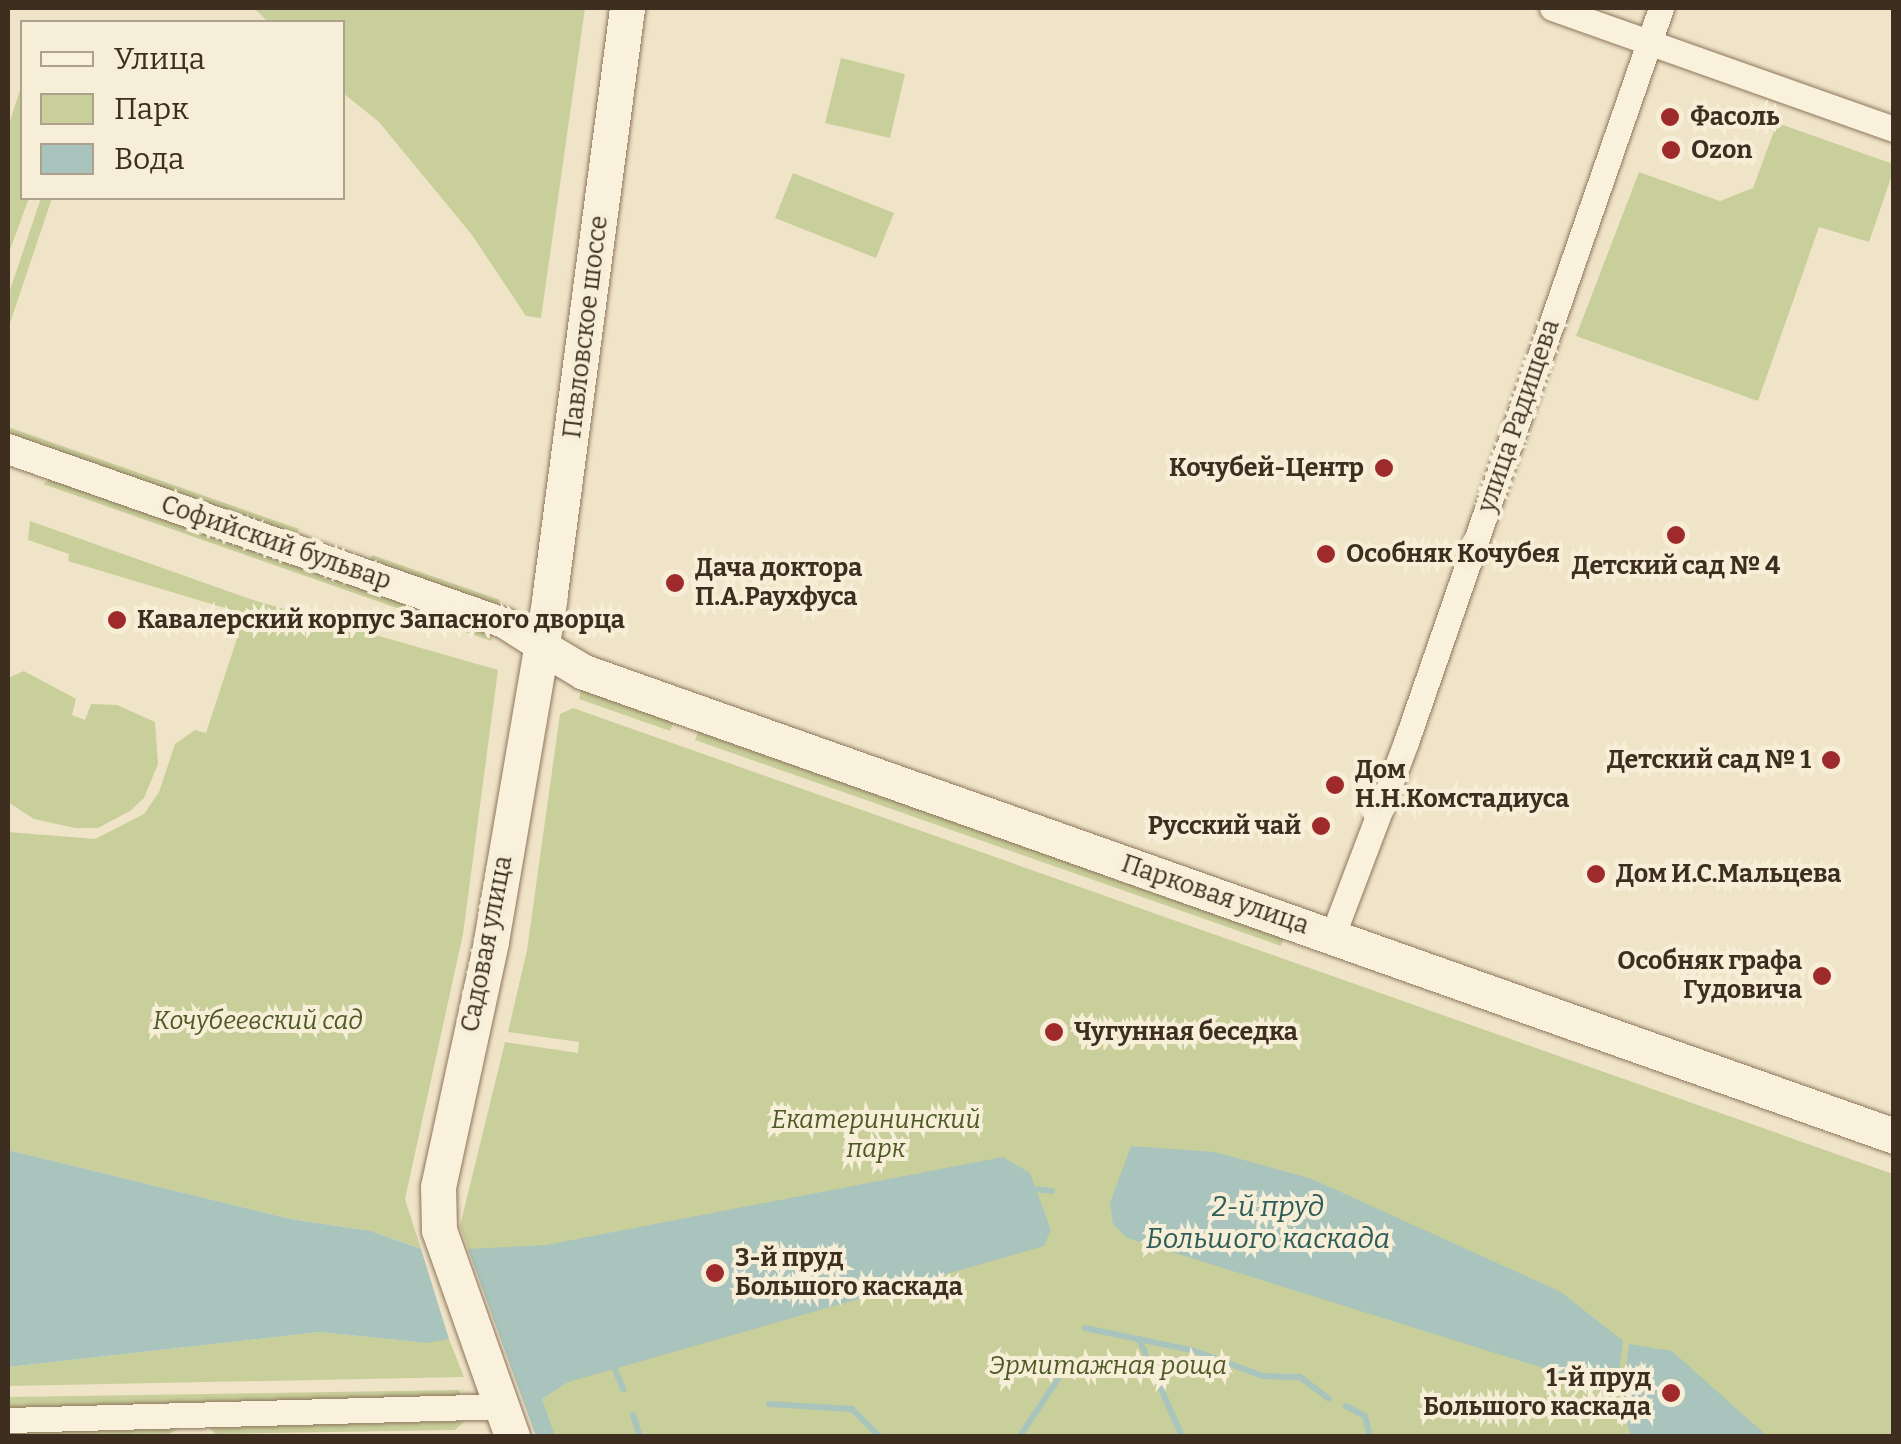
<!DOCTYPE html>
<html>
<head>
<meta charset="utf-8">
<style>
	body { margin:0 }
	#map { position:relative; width:1901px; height:1444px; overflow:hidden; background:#f0e4c8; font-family:Bitter,serif }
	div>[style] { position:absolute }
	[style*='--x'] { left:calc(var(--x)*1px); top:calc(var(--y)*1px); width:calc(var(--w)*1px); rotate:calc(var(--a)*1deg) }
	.green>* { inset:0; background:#c9cf9b }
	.water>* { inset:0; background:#a9c4bc }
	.stream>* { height:6px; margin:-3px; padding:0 3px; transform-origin:3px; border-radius:3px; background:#a9c4bc }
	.roads { filter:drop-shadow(0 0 2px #8d765c) drop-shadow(0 0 2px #8d765c) }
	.minor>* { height:25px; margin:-12.5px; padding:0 12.5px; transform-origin:12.5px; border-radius:12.5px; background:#faf1dc }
	.tertiary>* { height:30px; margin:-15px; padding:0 15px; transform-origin:15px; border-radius:15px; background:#faf1dc }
	.secondary>* { height:35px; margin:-17.5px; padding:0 17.5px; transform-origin:17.5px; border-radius:17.5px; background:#faf1dc }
	.dots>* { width:28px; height:28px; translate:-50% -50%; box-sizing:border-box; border:5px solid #f7eed8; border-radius:50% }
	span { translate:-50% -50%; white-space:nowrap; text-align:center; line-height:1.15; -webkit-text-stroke:8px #f7eed8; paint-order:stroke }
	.poi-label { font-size:25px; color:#3d2e20; font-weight:700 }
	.left { translate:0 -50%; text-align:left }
	.right { translate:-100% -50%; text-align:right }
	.street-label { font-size:25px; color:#3d2e20 }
	.park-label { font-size:25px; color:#4d5a26; font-style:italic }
	.water-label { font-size:28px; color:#2f5d5a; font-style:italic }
	.frame { position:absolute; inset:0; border:10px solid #3d2e20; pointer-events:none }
	.legend { position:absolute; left:20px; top:20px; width:325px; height:180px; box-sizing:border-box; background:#f7eed8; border:2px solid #ada18e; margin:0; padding:12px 18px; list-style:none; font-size:30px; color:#3d2e20 }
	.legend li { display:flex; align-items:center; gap:20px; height:50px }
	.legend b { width:50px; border:2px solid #ada18e }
</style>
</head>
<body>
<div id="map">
	<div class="green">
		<i style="clip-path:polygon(254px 8px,585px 8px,541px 318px,526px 316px,472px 235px,379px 122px,343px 93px,342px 22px,268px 22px)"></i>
		<i style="clip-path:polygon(841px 58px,905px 74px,890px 138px,825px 123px)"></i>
		<i style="clip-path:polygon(22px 84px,22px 198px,29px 198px,9px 253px,8px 127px)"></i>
		<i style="clip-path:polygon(1777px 123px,1893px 164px,1893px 172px,1869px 242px,1819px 227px,1758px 401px,1576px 336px,1639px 172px,1720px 201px,1753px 188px)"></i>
		<i style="clip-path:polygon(793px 173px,894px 213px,876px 258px,775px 218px)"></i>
		<i style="clip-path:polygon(41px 198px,52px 198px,8px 329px,8px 296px)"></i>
		<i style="clip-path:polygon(8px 427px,299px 529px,296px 538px,8px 437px)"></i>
		<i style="clip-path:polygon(51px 478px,493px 634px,491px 641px,43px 484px)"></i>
		<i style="clip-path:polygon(30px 521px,250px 599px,498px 670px,463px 934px,405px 1199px,421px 1249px,371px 1231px,291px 1219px,8px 1150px,8px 832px,95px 839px,144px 814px,159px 792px,175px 744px,195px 730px,206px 733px,245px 614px,68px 561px,69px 554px,28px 540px)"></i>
		<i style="clip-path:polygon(372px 555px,500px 600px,497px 609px,369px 564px)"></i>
		<i style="clip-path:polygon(24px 671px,76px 699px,72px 715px,85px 720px,91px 704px,117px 705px,155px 722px,158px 764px,144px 798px,130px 811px,98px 828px,75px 828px,34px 819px,8px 802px,8px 678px)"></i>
		<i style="clip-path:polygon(581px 690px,674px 721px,670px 731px,579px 699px)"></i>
		<i style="clip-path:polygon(573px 708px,1893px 1174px,1893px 1436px,536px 1436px,460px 1226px,505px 1042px,578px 1053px,579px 1042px,508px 1032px,527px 950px,560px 714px)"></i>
		<i style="clip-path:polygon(699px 730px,1284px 937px,1281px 946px,695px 740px)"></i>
		<i style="clip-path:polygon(321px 1332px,419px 1342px,449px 1339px,464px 1377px,8px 1386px,8px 1367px)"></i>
		<i style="clip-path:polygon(459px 1390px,461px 1398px,8px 1408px,8px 1397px)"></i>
		<i style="clip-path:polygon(465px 1421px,455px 1430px,215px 1434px,209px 1427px)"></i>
		<i style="clip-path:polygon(179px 1429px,164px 1436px,8px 1436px,8px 1432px)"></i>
	</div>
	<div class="water">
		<i style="clip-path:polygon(1131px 1146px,1215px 1152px,1312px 1179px,1561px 1292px,1623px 1341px,1616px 1399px,1591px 1383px,1127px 1238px,1113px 1224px,1110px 1203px)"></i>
		<i style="clip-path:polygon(8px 1150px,291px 1219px,371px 1231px,421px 1249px,449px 1339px,428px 1343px,320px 1332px,8px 1367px)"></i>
		<i style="clip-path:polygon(1003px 1157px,1030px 1173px,1051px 1230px,1044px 1246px,568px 1382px,542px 1399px,555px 1436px,536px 1436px,468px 1249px,546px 1245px)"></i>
		<i style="clip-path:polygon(1629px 1344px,1672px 1351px,1767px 1436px,1631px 1436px,1621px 1403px)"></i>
	</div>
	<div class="stream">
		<i style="--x:1034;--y:1189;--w:18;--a:6"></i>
		<i style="--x:1085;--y:1328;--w:112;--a:11.8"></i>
		<i style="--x:1195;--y:1351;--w:72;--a:20.2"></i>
		<i style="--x:1263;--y:1376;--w:37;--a:2"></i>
		<i style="--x:1300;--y:1377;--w:36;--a:37"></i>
		<i style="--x:1139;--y:1339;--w:106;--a:66.1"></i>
		<i style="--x:615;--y:1369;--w:22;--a:68"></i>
		<i style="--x:769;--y:1404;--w:83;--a:3.4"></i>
		<i style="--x:852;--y:1409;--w:38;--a:45"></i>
		<i style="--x:1346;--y:1406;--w:21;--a:28"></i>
		<i style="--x:1365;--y:1416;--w:21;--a:76"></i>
		<i style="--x:633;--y:1415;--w:22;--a:72"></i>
		<i style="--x:1020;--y:1436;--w:69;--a:-56.3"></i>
	</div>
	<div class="roads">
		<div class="minor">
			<i style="--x:1552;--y:8;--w:363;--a:19.5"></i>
			<i style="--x:1332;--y:937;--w:209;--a:-69.2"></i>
			<i style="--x:1406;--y:742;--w:777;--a:-70.84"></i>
			<i style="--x:8;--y:1420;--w:493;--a:-1.6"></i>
		</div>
		<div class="tertiary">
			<i style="--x:8;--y:449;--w:526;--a:19.33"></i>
			<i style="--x:504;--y:623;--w:43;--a:32.6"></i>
		</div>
		<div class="secondary">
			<i style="--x:540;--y:646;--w:51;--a:30.6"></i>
			<i style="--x:584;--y:672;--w:1390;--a:19.5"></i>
			<i style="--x:512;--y:1436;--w:219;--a:-109.5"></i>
			<i style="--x:439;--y:1230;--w:43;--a:-91.3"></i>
			<i style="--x:438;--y:1187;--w:252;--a:-77.8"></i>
			<i style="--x:491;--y:941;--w:346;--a:-80.3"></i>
			<i style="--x:549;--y:600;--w:597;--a:-82.49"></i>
		</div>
	</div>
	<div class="dots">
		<i style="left:1670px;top:117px;background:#9e2a2b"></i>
		<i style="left:1671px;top:150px;background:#9e2a2b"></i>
		<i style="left:1384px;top:468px;background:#9e2a2b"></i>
		<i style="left:1676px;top:535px;background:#9e2a2b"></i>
		<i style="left:1326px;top:554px;background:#9e2a2b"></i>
		<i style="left:675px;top:583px;background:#9e2a2b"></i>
		<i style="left:117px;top:620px;background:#9e2a2b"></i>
		<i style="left:1831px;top:760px;background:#9e2a2b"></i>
		<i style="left:1335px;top:785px;background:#9e2a2b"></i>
		<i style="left:1321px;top:826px;background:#9e2a2b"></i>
		<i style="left:1596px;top:874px;background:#9e2a2b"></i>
		<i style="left:1822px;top:976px;background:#9e2a2b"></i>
		<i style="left:1054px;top:1032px;background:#9e2a2b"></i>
		<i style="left:715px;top:1273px;background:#9e2a2b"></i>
		<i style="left:1671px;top:1393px;background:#9e2a2b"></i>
	</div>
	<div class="poi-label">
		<span class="left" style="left:1690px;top:117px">Фасоль</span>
		<span class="left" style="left:1691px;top:150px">Ozon</span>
		<span class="right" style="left:1364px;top:468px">Кочубей-Центр</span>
		<span class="left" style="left:1346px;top:554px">Особняк Кочубея</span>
		<span style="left:1676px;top:566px">Детский сад № 4</span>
		<span class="left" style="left:695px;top:583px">Дача доктора<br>П.А.Раухфуса</span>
		<span class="left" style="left:137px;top:620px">Кавалерский корпус Запасного дворца</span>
		<span class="right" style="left:1811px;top:760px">Детский сад № 1</span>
		<span class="left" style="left:1355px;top:785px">Дом<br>Н.Н.Комстадиуса</span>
		<span class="right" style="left:1301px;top:826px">Русский чай</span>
		<span class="left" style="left:1616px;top:874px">Дом И.С.Мальцева</span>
		<span class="right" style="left:1802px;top:976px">Особняк графа<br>Гудовича</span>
		<span class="left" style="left:1074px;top:1032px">Чугунная беседка</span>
		<span class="left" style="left:735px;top:1273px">3-й пруд<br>Большого каскада</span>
		<span class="right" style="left:1651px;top:1393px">1-й пруд<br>Большого каскада</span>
	</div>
	<div class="street-label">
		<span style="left:586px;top:327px;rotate:-83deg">Павловское шоссе</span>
		<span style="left:1519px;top:416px;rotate:-71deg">улица Радищева</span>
		<span style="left:276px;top:543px;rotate:19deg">Софийский бульвар</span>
		<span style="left:1215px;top:895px;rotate:19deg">Парковая улица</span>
		<span style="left:487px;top:944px;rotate:-79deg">Садовая улица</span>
	</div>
	<div class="park-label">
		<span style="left:258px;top:1021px">Кочубеевский сад</span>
		<span style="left:876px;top:1135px">Екатерининский<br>парк</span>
		<span style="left:1108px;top:1366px">Эрмитажная роща</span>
	</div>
	<div class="water-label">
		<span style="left:1268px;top:1223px">2-й пруд<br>Большого каскада</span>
	</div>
	<div class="frame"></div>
	<ul class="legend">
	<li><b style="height:12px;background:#faf1dc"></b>Улица</li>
	<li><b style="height:28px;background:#c9cf9b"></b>Парк</li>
	<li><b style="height:28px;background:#a9c4bc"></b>Вода</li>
	</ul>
</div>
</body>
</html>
